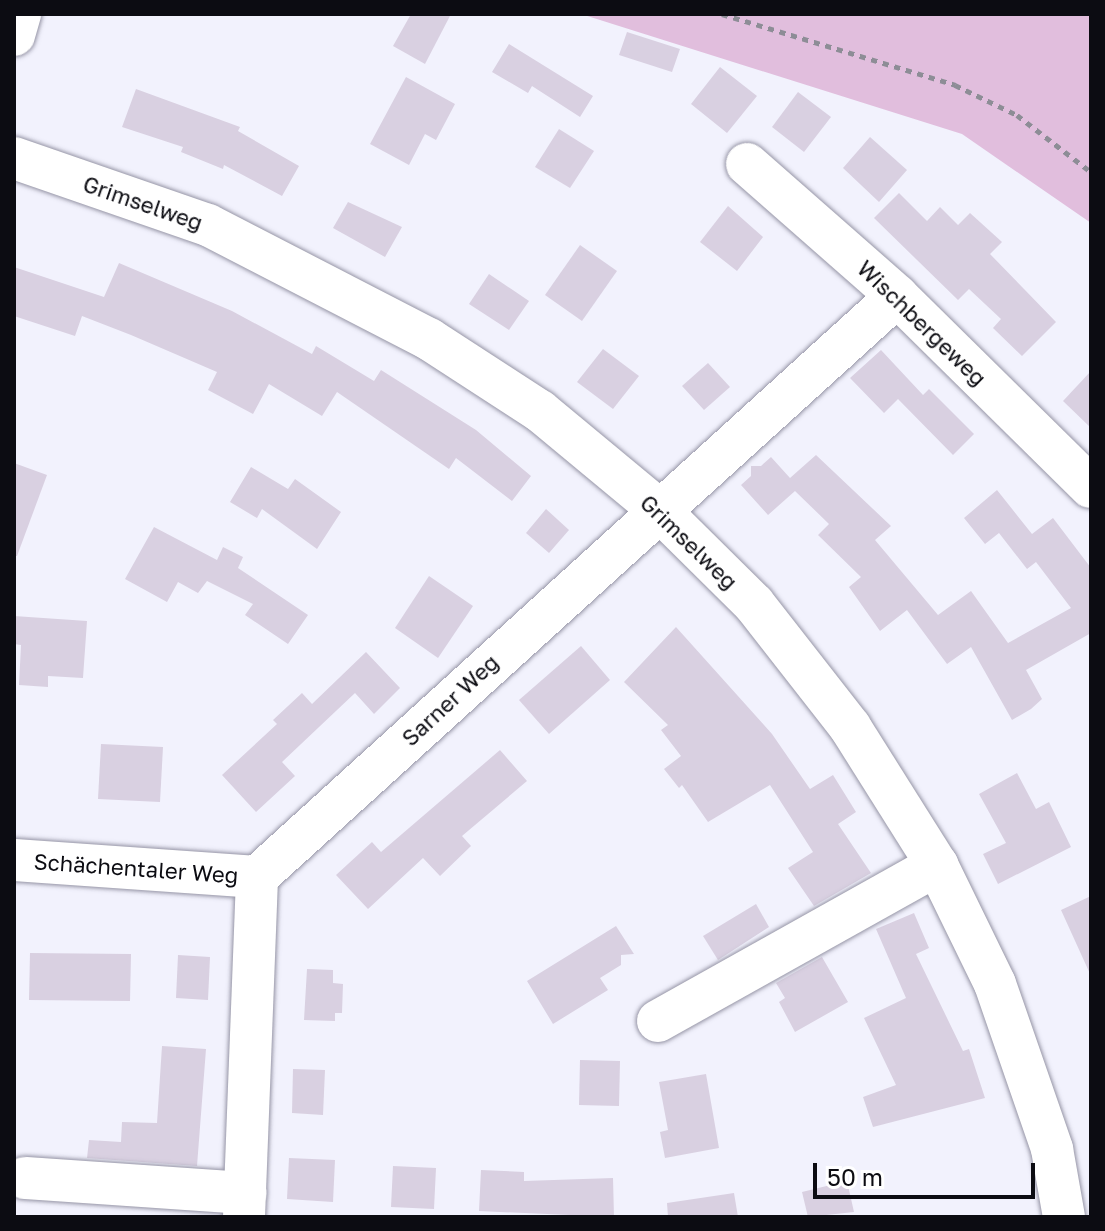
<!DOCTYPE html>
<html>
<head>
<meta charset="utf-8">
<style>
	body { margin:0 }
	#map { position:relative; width:1105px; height:1231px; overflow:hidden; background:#f2f2fd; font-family:"Golos Text",sans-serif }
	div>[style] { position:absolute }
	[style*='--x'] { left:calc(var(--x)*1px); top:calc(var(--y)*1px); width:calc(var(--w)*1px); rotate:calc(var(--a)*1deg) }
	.green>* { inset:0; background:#e1bedd }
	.building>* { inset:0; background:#d9d0e1 }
	.path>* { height:5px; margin-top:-2.5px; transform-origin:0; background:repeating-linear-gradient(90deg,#8d8d96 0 6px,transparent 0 12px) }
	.roads { filter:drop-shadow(0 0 2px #9695a6) drop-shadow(0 0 2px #9695a6) }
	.minor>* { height:42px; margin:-21px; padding:0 21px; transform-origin:21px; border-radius:21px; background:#fff }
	span { translate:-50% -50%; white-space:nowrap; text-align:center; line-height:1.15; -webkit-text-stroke:6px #fff; paint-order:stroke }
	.street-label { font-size:22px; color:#0c0c12 }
	.frame { position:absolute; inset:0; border:16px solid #0c0c12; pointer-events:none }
	.scale { position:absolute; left:813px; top:1163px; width:222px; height:36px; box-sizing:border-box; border:4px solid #0c0c12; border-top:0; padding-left:10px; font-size:24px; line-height:28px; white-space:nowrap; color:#0c0c12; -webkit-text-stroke:6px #fff; paint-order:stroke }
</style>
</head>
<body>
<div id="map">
	<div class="green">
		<i style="clip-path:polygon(581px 14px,1091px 14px,1091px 223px,962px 134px)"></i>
	</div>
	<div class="building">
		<i style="clip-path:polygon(411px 14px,451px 14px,425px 64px,393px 46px)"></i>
		<i style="clip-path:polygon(627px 32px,680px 49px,672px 72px,619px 55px)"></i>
		<i style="clip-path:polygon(509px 44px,593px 96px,580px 117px,532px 86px,528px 93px,492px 72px)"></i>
		<i style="clip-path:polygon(720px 67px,757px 96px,727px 133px,691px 104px)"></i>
		<i style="clip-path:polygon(406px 77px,455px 104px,436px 140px,425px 134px,409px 165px,370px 144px)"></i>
		<i style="clip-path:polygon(136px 89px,240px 127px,238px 131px,299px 166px,282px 196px,224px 165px,223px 169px,181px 152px,183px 147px,122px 127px)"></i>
		<i style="clip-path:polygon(798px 92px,831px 117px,804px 152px,772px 127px)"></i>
		<i style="clip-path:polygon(559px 129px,594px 151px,570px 188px,535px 167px)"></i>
		<i style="clip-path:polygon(870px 137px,907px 170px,879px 202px,843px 168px)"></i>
		<i style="clip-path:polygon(899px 193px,927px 221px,940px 207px,958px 225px,970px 213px,1002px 242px,990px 254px,1056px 322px,1022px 356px,993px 328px,1001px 319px,969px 289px,958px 300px,874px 218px)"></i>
		<i style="clip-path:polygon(348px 202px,402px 227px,385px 257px,333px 228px)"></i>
		<i style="clip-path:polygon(728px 206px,763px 237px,737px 271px,700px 242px)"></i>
		<i style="clip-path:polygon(580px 245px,617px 271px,582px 321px,545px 295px)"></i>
		<i style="clip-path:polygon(119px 263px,232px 311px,312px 354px,316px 346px,374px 381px,381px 370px,476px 430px,531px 476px,512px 501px,456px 458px,449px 469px,337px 392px,322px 416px,269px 384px,253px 414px,208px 390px,217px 372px,131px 335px,82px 316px,75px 336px,14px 316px,14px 267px,104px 297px)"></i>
		<i style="clip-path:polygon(489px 274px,529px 301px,509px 330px,469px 304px)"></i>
		<i style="clip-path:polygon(603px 349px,639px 376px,613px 409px,577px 382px)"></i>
		<i style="clip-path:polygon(881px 350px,923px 395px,929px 389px,974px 434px,953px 455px,898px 399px,884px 413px,850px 378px)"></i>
		<i style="clip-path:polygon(708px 363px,730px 387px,704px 410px,682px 386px)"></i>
		<i style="clip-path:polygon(1091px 371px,1091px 428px,1063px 401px)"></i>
		<i style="clip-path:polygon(816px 455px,891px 526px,875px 540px,938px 615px,971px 591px,1008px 643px,1071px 608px,1036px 562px,1027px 569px,999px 533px,985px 544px,964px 518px,997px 490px,1032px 534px,1053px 518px,1091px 568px,1091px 633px,1026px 670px,1042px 699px,1031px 709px,1012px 720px,971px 647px,947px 664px,907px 610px,880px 631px,849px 587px,861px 577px,818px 535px,829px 524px,795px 491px,768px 515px,741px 485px,751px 476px,751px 466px,761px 466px,771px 457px,790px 478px)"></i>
		<i style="clip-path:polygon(14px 463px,47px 475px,17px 556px,14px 556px)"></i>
		<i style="clip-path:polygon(251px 467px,288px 489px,295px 479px,341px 512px,317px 549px,262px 509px,257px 518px,230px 502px)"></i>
		<i style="clip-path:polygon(546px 509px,569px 530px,549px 553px,526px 533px)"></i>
		<i style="clip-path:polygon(154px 527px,217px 560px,223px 547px,243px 557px,238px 568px,308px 615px,288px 644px,245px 615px,253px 604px,207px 581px,198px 593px,178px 582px,167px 602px,125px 579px)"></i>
		<i style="clip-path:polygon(429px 576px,473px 606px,438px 658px,395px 628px)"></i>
		<i style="clip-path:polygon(14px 616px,87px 621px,83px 678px,48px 676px,48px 687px,19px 685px,21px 645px,14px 644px)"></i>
		<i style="clip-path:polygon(676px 627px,772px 734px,810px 789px,833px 775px,856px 812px,838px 824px,871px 873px,814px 906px,788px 868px,813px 852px,770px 785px,708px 822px,682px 785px,679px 788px,664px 769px,681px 756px,661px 730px,668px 725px,624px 682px)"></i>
		<i style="clip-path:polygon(581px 646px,610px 680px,549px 734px,519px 700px)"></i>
		<i style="clip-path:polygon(366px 652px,400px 688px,374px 714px,355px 693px,282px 762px,295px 776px,256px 812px,222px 775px,277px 724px,273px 720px,302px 693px,312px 704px)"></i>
		<i style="clip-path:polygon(101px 744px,163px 747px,160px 802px,98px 799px)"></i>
		<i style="clip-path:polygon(500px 750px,527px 781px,462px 836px,471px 846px,440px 876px,423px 858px,368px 909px,336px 875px,372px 842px,381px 852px)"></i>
		<i style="clip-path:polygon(1017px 773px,1036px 809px,1049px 802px,1071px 847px,998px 884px,983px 854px,1006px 843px,979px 794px)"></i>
		<i style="clip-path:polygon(1091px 896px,1091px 976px,1061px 910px)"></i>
		<i style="clip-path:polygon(756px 904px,769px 927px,718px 960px,703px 936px)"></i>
		<i style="clip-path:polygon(914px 913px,929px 948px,916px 954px,963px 1051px,969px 1049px,985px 1098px,873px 1127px,863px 1097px,896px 1085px,864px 1018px,906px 998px,876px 929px)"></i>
		<i style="clip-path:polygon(616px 926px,634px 954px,621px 955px,621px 965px,600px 978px,608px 990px,553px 1024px,527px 981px)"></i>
		<i style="clip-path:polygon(30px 953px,131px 954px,130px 1001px,29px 1000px)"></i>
		<i style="clip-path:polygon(178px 955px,210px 957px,208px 1000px,176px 998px)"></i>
		<i style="clip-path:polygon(822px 957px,848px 1002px,795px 1032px,779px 1002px,785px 998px,776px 983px)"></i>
		<i style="clip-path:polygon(307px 969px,333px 970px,333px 983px,343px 984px,342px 1013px,335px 1013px,335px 1021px,304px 1020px)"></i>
		<i style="clip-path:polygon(162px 1046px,206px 1049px,197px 1166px,87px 1158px,89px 1140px,121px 1142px,122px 1122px,157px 1123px)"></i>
		<i style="clip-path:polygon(580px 1060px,620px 1061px,619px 1106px,579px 1105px)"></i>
		<i style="clip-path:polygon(293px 1069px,325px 1070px,323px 1115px,292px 1113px)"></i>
		<i style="clip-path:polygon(706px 1074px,719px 1148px,665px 1158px,660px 1132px,668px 1130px,659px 1082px)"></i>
		<i style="clip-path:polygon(289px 1158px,335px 1160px,333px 1202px,287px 1199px)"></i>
		<i style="clip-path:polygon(393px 1166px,436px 1168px,434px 1209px,391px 1207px)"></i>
		<i style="clip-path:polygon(481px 1170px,524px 1172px,524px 1181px,613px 1178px,614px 1217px,479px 1211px)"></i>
		<i style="clip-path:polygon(847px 1181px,854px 1212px,808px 1217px,802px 1192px)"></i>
		<i style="clip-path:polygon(734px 1193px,738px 1217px,668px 1217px,667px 1203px)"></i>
	</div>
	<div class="path">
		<i style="--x:722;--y:14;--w:244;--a:16.9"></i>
		<i style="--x:955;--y:85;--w:69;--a:25.8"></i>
		<i style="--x:1017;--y:115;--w:93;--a:37.6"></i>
	</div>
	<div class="roads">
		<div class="minor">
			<i style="--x:14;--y:35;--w:22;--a:-74"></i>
			<i style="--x:14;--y:158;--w:205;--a:19.1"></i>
			<i style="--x:208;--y:225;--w:249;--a:27.3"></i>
			<i style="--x:429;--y:339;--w:132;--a:33"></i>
			<i style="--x:540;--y:411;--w:153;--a:39.7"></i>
			<i style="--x:658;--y:509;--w:135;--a:44.7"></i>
			<i style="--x:754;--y:604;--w:156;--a:52"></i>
			<i style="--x:850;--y:727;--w:163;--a:57.8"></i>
			<i style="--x:937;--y:865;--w:132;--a:64"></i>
			<i style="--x:995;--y:984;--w:175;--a:70.9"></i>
			<i style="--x:1052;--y:1149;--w:69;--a:80"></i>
			<i style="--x:747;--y:164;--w:200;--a:41.3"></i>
			<i style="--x:897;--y:296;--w:272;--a:44.6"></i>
			<i style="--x:14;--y:860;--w:244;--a:4"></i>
			<i style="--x:658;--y:1021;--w:320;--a:-29.2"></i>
			<i style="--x:25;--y:1178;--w:221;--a:3.9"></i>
			<i style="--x:244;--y:1217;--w:340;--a:-87.8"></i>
			<i style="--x:257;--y:877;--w:864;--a:-42.23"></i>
		</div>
	</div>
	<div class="street-label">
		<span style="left:143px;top:203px;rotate:19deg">Grimselweg</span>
		<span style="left:922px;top:323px;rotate:44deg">Wischbergeweg</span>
		<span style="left:689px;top:542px;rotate:44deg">Grimselweg</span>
		<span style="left:450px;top:700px;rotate:-43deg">Sarner Weg</span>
		<span style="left:136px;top:868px;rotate:4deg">Schächentaler Weg</span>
	</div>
	<div class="frame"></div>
	<div class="scale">50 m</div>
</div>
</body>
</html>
